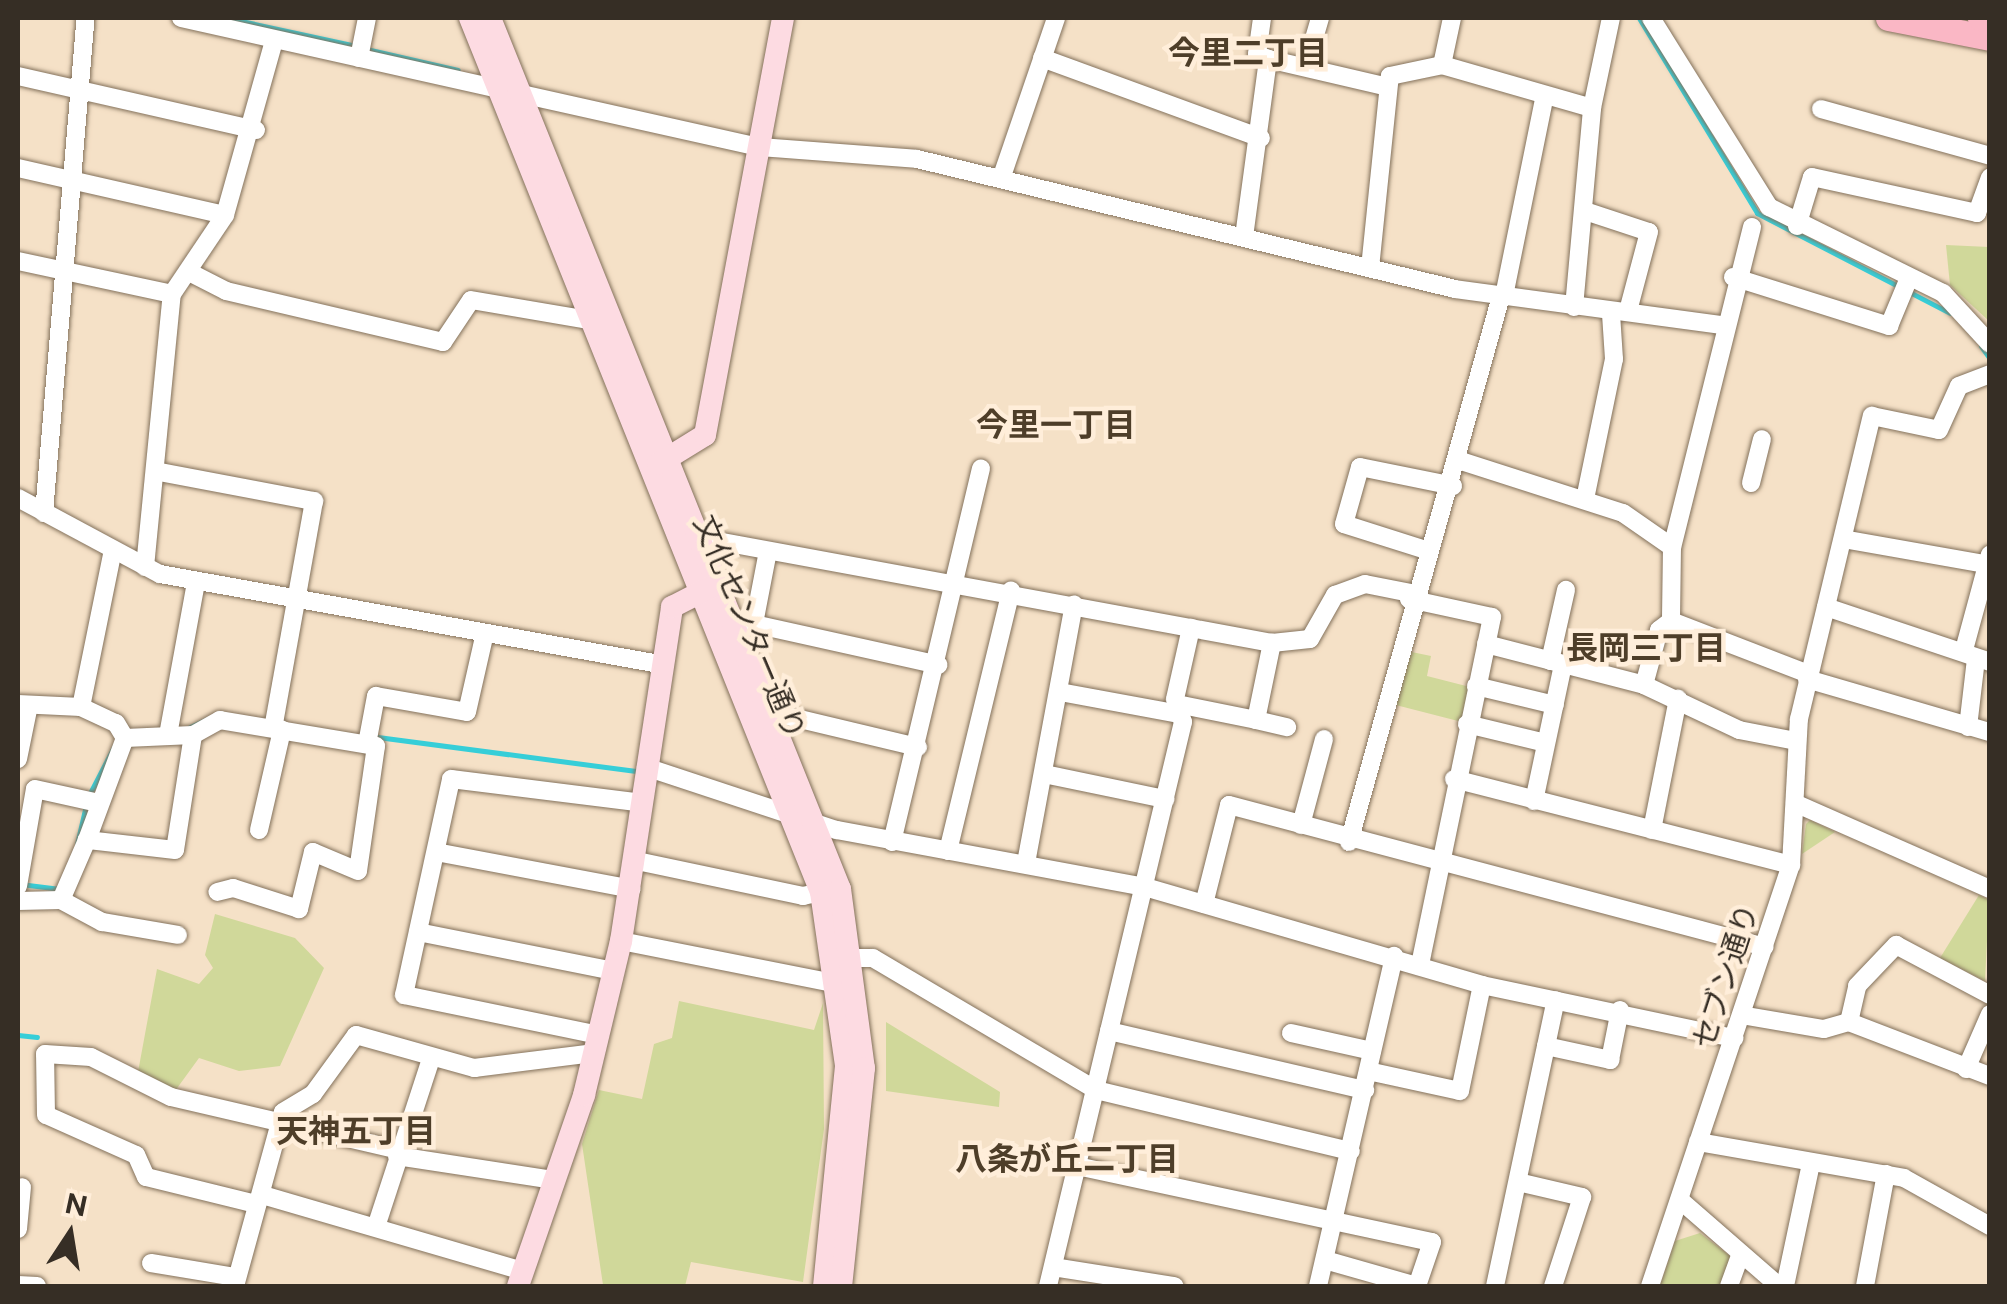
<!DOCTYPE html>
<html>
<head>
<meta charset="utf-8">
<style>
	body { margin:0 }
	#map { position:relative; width:2007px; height:1304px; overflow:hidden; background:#f5e1c7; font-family:"Public Sans","Noto Sans JP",sans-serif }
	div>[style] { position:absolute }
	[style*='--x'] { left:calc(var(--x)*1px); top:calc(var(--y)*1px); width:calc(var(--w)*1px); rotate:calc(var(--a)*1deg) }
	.green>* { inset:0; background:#d0d89a }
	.stream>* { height:5px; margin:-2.5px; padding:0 2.5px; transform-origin:2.5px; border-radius:2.5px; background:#36ced8 }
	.roads { filter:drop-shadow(0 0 2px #83715b) drop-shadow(0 0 2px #83715b) }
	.street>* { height:18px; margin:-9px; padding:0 9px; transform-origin:9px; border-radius:9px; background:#fff }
	.secondary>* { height:22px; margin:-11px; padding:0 11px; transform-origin:11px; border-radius:11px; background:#fddbe2 }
	.primary>* { height:25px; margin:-12.5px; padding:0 12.5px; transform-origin:12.5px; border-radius:12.5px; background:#fab7c5 }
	span { translate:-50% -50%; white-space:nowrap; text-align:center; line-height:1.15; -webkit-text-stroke:9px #ffeeda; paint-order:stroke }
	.street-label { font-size:30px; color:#362e25 }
	.neighbourhood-label { font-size:32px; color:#4e3e29; font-weight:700 }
	.frame { position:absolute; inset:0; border:20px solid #362e25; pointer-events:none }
	.north { position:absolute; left:20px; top:1184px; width:100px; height:100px; -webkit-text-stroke:8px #ffeeda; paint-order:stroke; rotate:12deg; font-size:28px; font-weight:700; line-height:40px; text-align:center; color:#362e25 }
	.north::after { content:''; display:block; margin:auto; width:35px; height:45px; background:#362e25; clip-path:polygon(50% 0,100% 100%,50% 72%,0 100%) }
</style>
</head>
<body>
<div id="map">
	<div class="green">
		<i style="clip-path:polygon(1946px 245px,1989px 247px,1989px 321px,1950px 285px)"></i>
		<i style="clip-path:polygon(1402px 650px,1431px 656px,1427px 676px,1470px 687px,1462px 722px,1388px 703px)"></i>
		<i style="clip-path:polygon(1810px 820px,1835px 832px,1802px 854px,1806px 824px)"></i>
		<i style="clip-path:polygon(1979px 895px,1989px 900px,1985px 981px,1940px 958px)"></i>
		<i style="clip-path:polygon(215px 914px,295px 938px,324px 968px,280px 1066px,239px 1071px,199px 1058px,175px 1091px,138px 1072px,157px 969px,199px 984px,213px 968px,205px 955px)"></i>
		<i style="clip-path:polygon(679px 1001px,814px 1030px,823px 1003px,824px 1129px,803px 1282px,691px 1262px,685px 1286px,603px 1285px,582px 1144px,599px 1090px,642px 1099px,654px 1044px,672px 1038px)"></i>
		<i style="clip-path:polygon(886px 1022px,1000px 1092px,999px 1107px,886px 1091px)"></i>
		<i style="clip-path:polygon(1700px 1233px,1734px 1259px,1725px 1286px,1660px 1286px,1675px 1241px)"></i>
	</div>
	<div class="stream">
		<i style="--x:227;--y:18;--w:132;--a:12.2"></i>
		<i style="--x:1639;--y:18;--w:228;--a:58.8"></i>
		<i style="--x:1757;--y:213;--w:217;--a:27.4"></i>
		<i style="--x:366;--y:49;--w:94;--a:12.9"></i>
		<i style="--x:1981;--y:346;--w:16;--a:55"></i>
		<i style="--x:190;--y:727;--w:29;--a:-25"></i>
		<i style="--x:370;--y:736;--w:274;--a:7.5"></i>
		<i style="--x:89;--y:795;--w:68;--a:-62.7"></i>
		<i style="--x:77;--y:844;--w:39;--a:-77"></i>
		<i style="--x:20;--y:884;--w:38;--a:7"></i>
		<i style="--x:18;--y:1035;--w:19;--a:6"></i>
	</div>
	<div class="roads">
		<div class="street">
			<i style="--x:181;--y:18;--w:592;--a:12.58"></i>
			<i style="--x:759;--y:147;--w:158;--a:4.3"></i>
			<i style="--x:917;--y:159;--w:553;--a:13.58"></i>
			<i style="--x:1455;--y:289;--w:270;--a:7.7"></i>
			<i style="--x:1651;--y:18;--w:223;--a:58"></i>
			<i style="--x:1769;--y:207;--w:194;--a:26.3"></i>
			<i style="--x:1943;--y:293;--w:69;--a:47.3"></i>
			<i style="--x:359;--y:58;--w:41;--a:-78.7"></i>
			<i style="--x:1042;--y:58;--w:233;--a:20.1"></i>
			<i style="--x:1268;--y:59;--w:119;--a:13.1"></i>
			<i style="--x:1442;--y:65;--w:48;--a:-78"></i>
			<i style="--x:1306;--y:66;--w:50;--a:-73.7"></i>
			<i style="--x:18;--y:76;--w:244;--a:12.8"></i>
			<i style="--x:1821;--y:109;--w:175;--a:15.5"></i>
			<i style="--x:18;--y:168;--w:212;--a:12.8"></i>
			<i style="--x:1001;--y:179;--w:170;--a:-71.1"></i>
			<i style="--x:1585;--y:211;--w:67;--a:18.2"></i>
			<i style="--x:1649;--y:232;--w:82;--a:104.9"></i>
			<i style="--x:1797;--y:226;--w:51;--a:-73"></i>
			<i style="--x:1812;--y:177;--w:169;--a:12.3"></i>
			<i style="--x:1977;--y:213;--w:38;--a:-70"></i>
			<i style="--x:1752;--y:227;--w:330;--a:104"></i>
			<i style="--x:1672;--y:547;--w:74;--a:90.8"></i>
			<i style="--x:1671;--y:621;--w:147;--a:21.1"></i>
			<i style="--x:1244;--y:237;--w:180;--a:-82.3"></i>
			<i style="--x:1268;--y:59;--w:12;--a:-156"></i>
			<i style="--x:1257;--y:54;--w:36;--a:-82"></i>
			<i style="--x:18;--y:261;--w:157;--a:12.1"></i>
			<i style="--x:1370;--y:268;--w:193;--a:-84.1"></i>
			<i style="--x:1390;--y:76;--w:53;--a:-11.9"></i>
			<i style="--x:1442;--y:65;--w:156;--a:16"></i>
			<i style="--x:191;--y:273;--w:39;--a:27"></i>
			<i style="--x:226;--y:291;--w:223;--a:13.2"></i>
			<i style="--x:443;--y:342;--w:50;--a:-56.3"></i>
			<i style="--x:471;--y:300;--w:120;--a:9.6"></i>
			<i style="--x:1733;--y:277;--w:164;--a:17.4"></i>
			<i style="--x:1889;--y:326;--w:52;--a:-67.4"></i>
			<i style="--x:1504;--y:296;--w:205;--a:-78.5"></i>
			<i style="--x:1574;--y:307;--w:200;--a:-84.8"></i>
			<i style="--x:1592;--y:108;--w:92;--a:-78.1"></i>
			<i style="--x:1461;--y:461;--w:170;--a:17.8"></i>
			<i style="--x:1623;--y:513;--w:60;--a:34.8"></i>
			<i style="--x:160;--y:472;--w:157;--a:10.7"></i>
			<i style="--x:314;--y:501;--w:231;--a:100.2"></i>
			<i style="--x:1751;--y:483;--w:45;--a:-76"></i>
			<i style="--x:18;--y:498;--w:161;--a:28.2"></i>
			<i style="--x:160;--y:574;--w:507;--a:10.22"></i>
			<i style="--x:1585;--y:499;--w:143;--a:-78.3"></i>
			<i style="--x:1614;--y:359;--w:45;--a:-93.8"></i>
			<i style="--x:44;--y:513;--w:497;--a:-85.2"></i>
			<i style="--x:701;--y:538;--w:581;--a:10.42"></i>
			<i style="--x:1272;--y:643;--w:38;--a:-6"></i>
			<i style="--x:1310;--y:639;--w:51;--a:-60.4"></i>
			<i style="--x:1335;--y:595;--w:32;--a:-20"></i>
			<i style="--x:1365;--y:584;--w:47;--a:11.1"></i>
			<i style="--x:1843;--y:539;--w:144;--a:10"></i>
			<i style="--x:768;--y:551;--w:74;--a:100.9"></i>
			<i style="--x:754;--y:624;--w:189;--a:12.5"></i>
			<i style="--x:1429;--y:551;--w:89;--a:-162.4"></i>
			<i style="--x:1344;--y:524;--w:59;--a:-74.3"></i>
			<i style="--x:1360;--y:467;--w:95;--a:11.5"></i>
			<i style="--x:145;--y:567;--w:274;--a:-84.4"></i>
			<i style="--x:172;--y:294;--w:95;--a:-56.1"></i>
			<i style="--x:225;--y:215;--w:181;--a:-74.3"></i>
			<i style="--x:1409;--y:599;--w:85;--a:12.2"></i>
			<i style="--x:1492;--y:617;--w:351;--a:101.7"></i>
			<i style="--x:1826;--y:607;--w:173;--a:18.5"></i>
			<i style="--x:1486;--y:644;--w:163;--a:14.5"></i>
			<i style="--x:1644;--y:685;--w:105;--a:25.3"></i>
			<i style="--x:1739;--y:730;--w:58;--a:10.9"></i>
			<i style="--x:1964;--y:650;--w:99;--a:-74.8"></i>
			<i style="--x:1550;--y:661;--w:73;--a:-77.3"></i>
			<i style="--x:1807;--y:679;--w:191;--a:16.2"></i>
			<i style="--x:1644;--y:685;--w:57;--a:-74.7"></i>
			<i style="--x:1659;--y:630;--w:15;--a:-37"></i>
			<i style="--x:1476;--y:686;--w:81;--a:13.5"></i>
			<i style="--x:1060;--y:692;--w:122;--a:10.4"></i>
			<i style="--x:18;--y:704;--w:63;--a:2.7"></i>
			<i style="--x:81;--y:707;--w:38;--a:25"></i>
			<i style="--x:116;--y:723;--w:17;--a:59"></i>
			<i style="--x:125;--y:738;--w:68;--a:-2.5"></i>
			<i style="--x:193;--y:735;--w:116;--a:98.9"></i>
			<i style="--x:175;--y:850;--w:89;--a:-173.5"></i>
			<i style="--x:87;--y:840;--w:65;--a:113.4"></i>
			<i style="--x:61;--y:900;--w:43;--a:178.7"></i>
			<i style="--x:1177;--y:704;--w:81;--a:11.4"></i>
			<i style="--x:1256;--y:720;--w:79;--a:-78.3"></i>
			<i style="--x:81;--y:707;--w:160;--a:-78.5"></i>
			<i style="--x:775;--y:713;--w:147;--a:13.4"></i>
			<i style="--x:1256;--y:720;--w:32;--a:13"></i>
			<i style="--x:1467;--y:724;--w:81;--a:13.5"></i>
			<i style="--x:1968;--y:727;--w:68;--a:-83.3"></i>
			<i style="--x:168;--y:735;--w:155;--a:-79.6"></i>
			<i style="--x:193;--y:735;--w:31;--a:-29"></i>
			<i style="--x:220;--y:720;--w:158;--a:9.5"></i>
			<i style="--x:376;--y:746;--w:126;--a:98.2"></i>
			<i style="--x:358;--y:871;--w:49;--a:-157.1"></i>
			<i style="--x:313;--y:852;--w:59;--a:103.8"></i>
			<i style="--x:299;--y:909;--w:69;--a:-162.3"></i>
			<i style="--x:233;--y:888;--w:16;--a:166"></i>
			<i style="--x:367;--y:744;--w:49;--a:-79.4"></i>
			<i style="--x:376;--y:696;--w:92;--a:10"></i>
			<i style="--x:467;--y:712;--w:81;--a:-77.2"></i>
			<i style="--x:18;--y:759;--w:55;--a:-78.5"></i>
			<i style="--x:646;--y:767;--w:201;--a:18.3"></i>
			<i style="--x:837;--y:830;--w:313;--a:10.5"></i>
			<i style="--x:1145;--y:887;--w:351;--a:16.2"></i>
			<i style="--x:1482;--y:985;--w:258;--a:11.9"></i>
			<i style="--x:1044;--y:774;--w:124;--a:11.7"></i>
			<i style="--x:1454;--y:779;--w:348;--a:14.3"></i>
			<i style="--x:1534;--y:801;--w:140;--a:-78"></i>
			<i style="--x:1797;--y:804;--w:211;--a:23.8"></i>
			<i style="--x:1301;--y:825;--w:89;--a:-75"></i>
			<i style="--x:259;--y:830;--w:103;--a:-77"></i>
			<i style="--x:1652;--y:830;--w:134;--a:-78.8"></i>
			<i style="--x:87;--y:840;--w:109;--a:-69.6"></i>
			<i style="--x:892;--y:842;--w:384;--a:-76.6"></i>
			<i style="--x:1349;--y:842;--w:567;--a:-74.44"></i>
			<i style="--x:948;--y:851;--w:268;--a:-76.4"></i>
			<i style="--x:436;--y:852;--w:199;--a:10.7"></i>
			<i style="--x:637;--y:861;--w:170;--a:11.9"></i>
			<i style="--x:803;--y:896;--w:18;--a:-13"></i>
			<i style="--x:1026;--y:863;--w:263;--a:-79.5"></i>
			<i style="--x:18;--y:886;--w:98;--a:-80.1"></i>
			<i style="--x:35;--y:789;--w:60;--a:12.4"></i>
			<i style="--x:61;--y:900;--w:47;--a:28.2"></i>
			<i style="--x:102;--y:922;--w:77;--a:9.7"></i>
			<i style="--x:1204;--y:904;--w:102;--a:-75.8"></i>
			<i style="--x:1229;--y:805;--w:554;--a:14.84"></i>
			<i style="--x:418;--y:932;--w:200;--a:11.3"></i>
			<i style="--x:621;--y:941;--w:222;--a:11.2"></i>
			<i style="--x:855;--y:958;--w:18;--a:0"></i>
			<i style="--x:873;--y:958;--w:259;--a:30.6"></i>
			<i style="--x:1096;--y:1090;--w:262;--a:13.5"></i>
			<i style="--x:1741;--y:1015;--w:84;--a:9.6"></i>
			<i style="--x:1824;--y:1029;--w:26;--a:-16"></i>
			<i style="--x:1849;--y:1022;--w:151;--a:21"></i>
			<i style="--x:1849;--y:1022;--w:37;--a:-77"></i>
			<i style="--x:1857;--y:986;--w:57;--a:-46.4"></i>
			<i style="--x:1896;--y:945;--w:106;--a:28"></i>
			<i style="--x:1109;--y:1031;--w:263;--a:13"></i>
			<i style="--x:1291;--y:1033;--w:83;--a:12.5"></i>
			<i style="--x:599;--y:1035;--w:199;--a:-168.4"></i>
			<i style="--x:404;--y:995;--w:221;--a:-77.7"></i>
			<i style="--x:451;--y:779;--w:193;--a:7.1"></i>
			<i style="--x:1546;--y:1046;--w:66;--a:12.3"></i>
			<i style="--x:1610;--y:1060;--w:51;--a:-78.7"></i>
			<i style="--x:1966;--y:1069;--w:60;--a:-66.4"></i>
			<i style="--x:1368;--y:1071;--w:94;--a:12.3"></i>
			<i style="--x:1460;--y:1091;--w:108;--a:-78.3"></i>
			<i style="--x:1698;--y:1142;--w:209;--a:9.9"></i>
			<i style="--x:1904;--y:1178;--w:98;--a:29.2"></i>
			<i style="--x:397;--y:1156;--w:159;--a:8.7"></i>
			<i style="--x:1077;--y:1166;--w:363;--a:12.1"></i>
			<i style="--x:1432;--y:1242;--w:46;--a:108.8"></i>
			<i style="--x:1518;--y:1182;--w:66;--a:13.2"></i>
			<i style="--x:1582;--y:1197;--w:94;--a:108"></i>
			<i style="--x:266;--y:1196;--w:268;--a:16.3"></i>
			<i style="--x:1680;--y:1200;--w:131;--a:41"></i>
			<i style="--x:256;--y:1204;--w:113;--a:-166.2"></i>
			<i style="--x:146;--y:1177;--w:24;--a:-114"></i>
			<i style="--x:136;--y:1155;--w:98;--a:-156"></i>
			<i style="--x:46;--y:1115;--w:61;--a:-90.9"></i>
			<i style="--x:45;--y:1054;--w:46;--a:3.7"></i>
			<i style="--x:91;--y:1057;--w:89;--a:26.6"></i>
			<i style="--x:171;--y:1097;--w:233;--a:13.1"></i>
			<i style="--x:376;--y:1227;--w:177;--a:-71.9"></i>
			<i style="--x:18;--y:1229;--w:42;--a:-84.6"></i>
			<i style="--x:1325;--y:1260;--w:95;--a:15.9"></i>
			<i style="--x:151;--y:1263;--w:86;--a:9.4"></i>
			<i style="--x:1053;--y:1267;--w:123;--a:8.9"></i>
			<i style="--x:18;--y:1285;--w:19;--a:3"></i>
			<i style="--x:235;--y:1286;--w:180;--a:-74.6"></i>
			<i style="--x:283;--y:1112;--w:35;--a:-31"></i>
			<i style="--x:313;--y:1094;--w:73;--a:-53.9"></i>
			<i style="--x:356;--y:1035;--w:123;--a:15.6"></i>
			<i style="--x:474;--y:1068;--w:122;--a:-7.1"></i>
			<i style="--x:1048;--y:1286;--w:580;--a:-76.54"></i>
			<i style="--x:1183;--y:722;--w:24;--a:-109"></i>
			<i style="--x:1175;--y:699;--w:73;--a:-77.3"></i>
			<i style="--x:1318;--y:1286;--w:339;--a:-77"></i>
			<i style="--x:1495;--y:1286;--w:292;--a:-78"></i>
			<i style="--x:1650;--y:1286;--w:444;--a:-71.5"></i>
			<i style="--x:1791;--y:865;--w:146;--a:-86.9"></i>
			<i style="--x:1799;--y:719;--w:312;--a:-76.5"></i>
			<i style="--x:1872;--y:416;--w:68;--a:11.8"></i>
			<i style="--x:1939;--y:430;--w:48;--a:-65.6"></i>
			<i style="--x:1959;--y:386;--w:33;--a:-21"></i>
			<i style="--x:1729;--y:1286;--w:33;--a:-70"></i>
			<i style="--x:1785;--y:1286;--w:125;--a:-78"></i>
			<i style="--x:1865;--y:1286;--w:114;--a:-79.4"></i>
		</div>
		<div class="secondary">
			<i style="--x:470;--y:18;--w:942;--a:68.12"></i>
			<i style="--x:821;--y:892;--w:176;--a:81.8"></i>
			<i style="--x:846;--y:1066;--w:221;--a:95.7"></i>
			<i style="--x:490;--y:18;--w:939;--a:68.11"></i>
			<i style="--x:840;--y:889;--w:181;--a:82.4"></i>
			<i style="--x:864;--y:1068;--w:219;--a:96"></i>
			<i style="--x:658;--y:464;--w:55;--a:-31.7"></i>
			<i style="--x:705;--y:435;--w:424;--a:-79.4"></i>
			<i style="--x:518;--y:1286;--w:202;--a:-70.9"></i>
			<i style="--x:584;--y:1095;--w:158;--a:-76.5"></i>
			<i style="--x:621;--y:941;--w:338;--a:-81.3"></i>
			<i style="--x:672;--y:607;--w:46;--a:-27.1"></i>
		</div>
		<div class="primary">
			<i style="--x:1888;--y:18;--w:104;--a:11.1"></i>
			<i style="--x:1980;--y:18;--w:10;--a:6"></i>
		</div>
	</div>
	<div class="street-label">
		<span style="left:750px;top:627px;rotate:67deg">文化センター通り</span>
		<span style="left:1725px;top:976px;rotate:-72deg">セブン通り</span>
	</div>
	<div class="neighbourhood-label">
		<span style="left:1248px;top:53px">今里二丁目</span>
		<span style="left:1056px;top:425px">今里一丁目</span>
		<span style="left:1646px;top:648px">長岡三丁目</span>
		<span style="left:356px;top:1131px">天神五丁目</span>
		<span style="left:1067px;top:1159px">八条が丘二丁目</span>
	</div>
	<div class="frame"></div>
	<div class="north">N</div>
</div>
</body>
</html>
